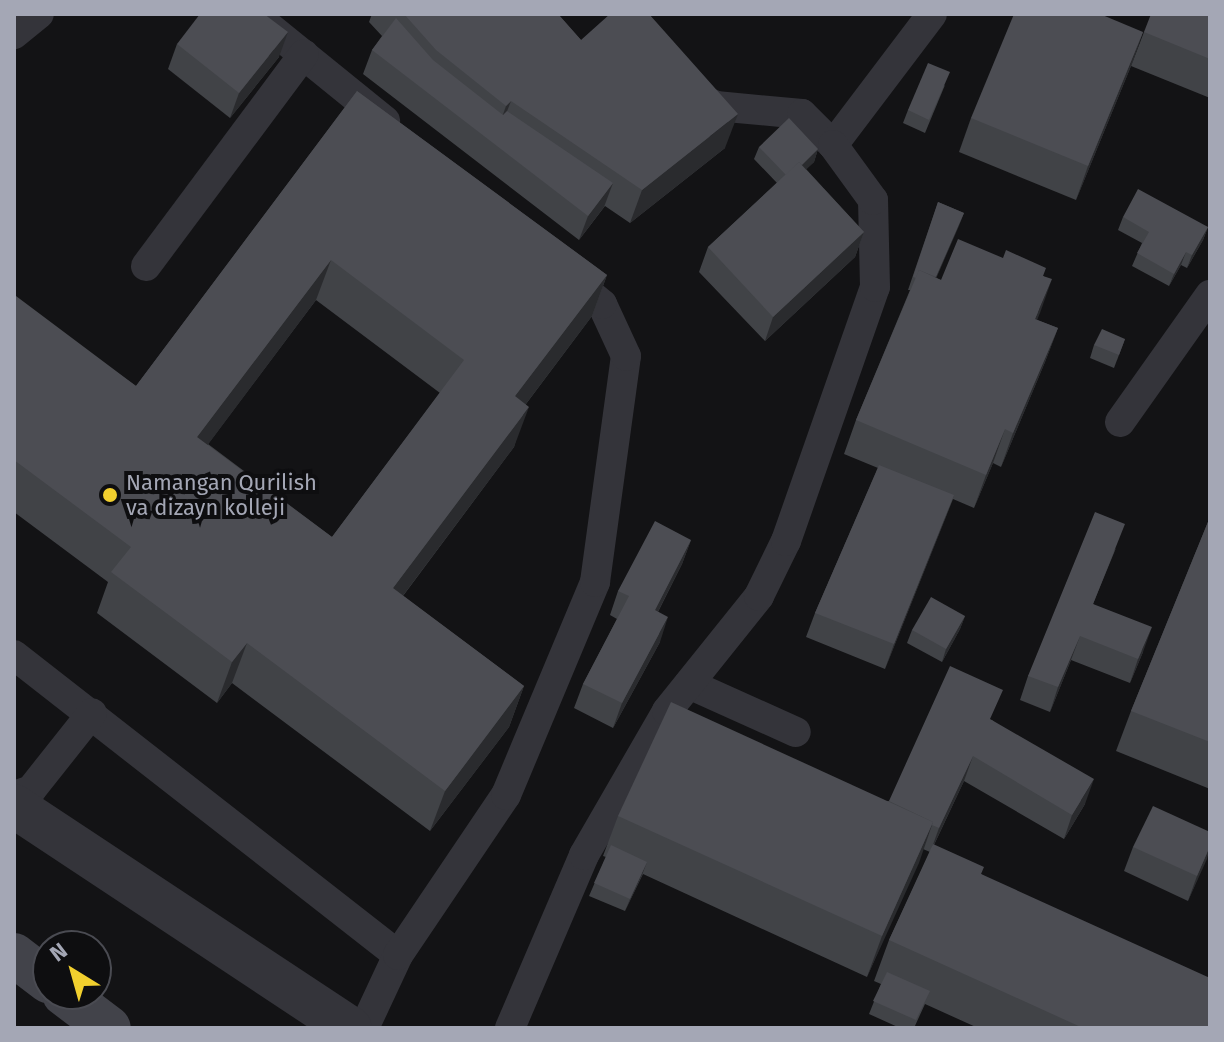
<!DOCTYPE html>
<html>
<head>
<meta charset="utf-8">
<style>
	body { margin:0 }
	#map { position:relative; width:1224px; height:1042px; overflow:hidden; background:#131315; font-family:"Fira Sans",sans-serif }
	div>[style] { position:absolute }
	[style*='--x'] { left:calc(var(--x)*1px); top:calc(var(--y)*1px); width:calc(var(--w)*1px); rotate:calc(var(--a)*1deg) }
	.service>* { height:30px; margin:-15px; padding:0 15px; transform-origin:15px; border-radius:15px; background:#34343a }
	.minor>* { height:44px; margin:-22px; padding:0 22px; transform-origin:22px; border-radius:22px; background:#34343a }
	.secondary>* { height:44px; margin:-22px; padding:0 22px; transform-origin:22px; border-radius:22px; background:#42434a }
	.wall>* { inset:0; background:#414347 }
	.shaded-wall>* { inset:0; background:#2a2b2e }
	.building>* { inset:0; background:#4c4d53 }
	.dots>* { width:22px; height:22px; translate:-50% -50%; box-sizing:border-box; border:4px solid #0e0e10; border-radius:50% }
	span { translate:-50% -50%; white-space:nowrap; text-align:center; line-height:1.15; -webkit-text-stroke:8px #0e0e10; paint-order:stroke }
	.poi-label { font-size:22px; color:#a4a7b5 }
	.left { translate:0 -50%; text-align:left }
	.frame { position:absolute; inset:0; border:16px solid #a4a7b5; pointer-events:none }
	.north { position:absolute; left:32px; top:930px; width:80px; height:80px; box-sizing:border-box; background:#0e0e10; border:2px solid #4a4b52; border-radius:50%; rotate:323deg; font-size:22px; font-weight:700; line-height:32px; text-align:center; color:#a4a7b5 }
	.north::after { content:''; display:block; margin:auto; width:28px; height:36px; background:#f1cf2e; clip-path:polygon(50% 0,100% 100%,50% 72%,0 100%) }
</style>
</head>
<body>
<div id="map">
	<div class="service">
		<i style="--x:253;--y:14;--w:170;--a:39"></i>
		<i style="--x:14;--y:34;--w:32;--a:-39"></i>
		<i style="--x:696;--y:97;--w:22;--a:24"></i>
		<i style="--x:716;--y:106;--w:86;--a:5.3"></i>
		<i style="--x:802;--y:114;--w:44;--a:45"></i>
		<i style="--x:833;--y:145;--w:164;--a:-52.9"></i>
		<i style="--x:146;--y:266;--w:264;--a:-53.3"></i>
		<i style="--x:1120;--y:422;--w:156;--a:-54.7"></i>
		<i style="--x:14;--y:655;--w:487;--a:38"></i>
		<i style="--x:689;--y:684;--w:117;--a:24.2"></i>
		<i style="--x:14;--y:796;--w:18;--a:-19"></i>
		<i style="--x:31;--y:790;--w:98;--a:-51.6"></i>
		<i style="--x:364;--y:1028;--w:81;--a:-65"></i>
		<i style="--x:398;--y:955;--w:193;--a:-56"></i>
		<i style="--x:506;--y:795;--w:231;--a:-67.3"></i>
		<i style="--x:595;--y:582;--w:228;--a:-82.2"></i>
		<i style="--x:626;--y:356;--w:57;--a:-114.8"></i>
		<i style="--x:602;--y:304;--w:44;--a:-140.5"></i>
		<i style="--x:510;--y:1028;--w:188;--a:-66.8"></i>
		<i style="--x:584;--y:855;--w:166;--a:-60"></i>
		<i style="--x:667;--y:711;--w:147;--a:-51.3"></i>
		<i style="--x:759;--y:596;--w:61;--a:-63.9"></i>
		<i style="--x:786;--y:541;--w:269;--a:-70.7"></i>
		<i style="--x:875;--y:287;--w:87;--a:-91.3"></i>
		<i style="--x:873;--y:200;--w:68;--a:-126"></i>
	</div>
	<div class="minor">
		<i style="--x:14;--y:806;--w:403;--a:33.5"></i>
	</div>
	<div class="secondary">
		<i style="--x:14;--y:955;--w:43;--a:37.4"></i>
		<i style="--x:64;--y:994;--w:56;--a:37.1"></i>
	</div>
	<div class="wall">
		<i style="clip-path:polygon(372px 14px,558px 14px,581px 40px,725px 148px,630px 223px,605px 206px,579px 240px,363px 74px,372px 50px,382px 36px,369px 22px)"></i>
		<i style="clip-path:polygon(1210px 14px,1210px 98px,1131px 66px,1144px 32px)"></i>
		<i style="clip-path:polygon(1143px 32px,1131px 66px,1076px 200px,959px 152px,971px 118px)"></i>
		<i style="clip-path:polygon(177px 44px,279px 57px,230px 118px,168px 69px)"></i>
		<i style="clip-path:polygon(945px 85px,925px 133px,903px 123px,908px 110px)"></i>
		<i style="clip-path:polygon(evenodd,357px 91px,607px 275px,592px 316px,526px 404px,514px 447px,403px 596px,524px 686px,509px 727px,430px 831px,232px 683px,217px 703px,97px 613px,108px 582px,14px 512px,14px 299px,136px 386px,357px 91px,316px 300px,440px 393px,332px 537px,208px 444px,316px 300px)"></i>
		<i style="clip-path:polygon(759px 147px,818px 149px,814px 162px,806px 169px,864px 232px,855px 257px,765px 341px,699px 272px,708px 247px,777px 183px,754px 159px)"></i>
		<i style="clip-path:polygon(938px 202px,964px 213px,936px 278px,941px 280px,1044px 276px,1037px 320px,1058px 328px,1045px 362px,1001px 467px,993px 463px,974px 508px,953px 499px,885px 669px,806px 637px,815px 613px,878px 468px,844px 454px,856px 420px,910px 290px,908px 290px)"></i>
		<i style="clip-path:polygon(1123px 217px,1208px 227px,1203px 240px,1187px 268px,1181px 265px,1169px 286px,1132px 266px,1142px 243px,1118px 230px)"></i>
		<i style="clip-path:polygon(1125px 339px,1114px 368px,1090px 358px,1094px 345px)"></i>
		<i style="clip-path:polygon(1210px 517px,1210px 789px,1116px 751px,1131px 711px)"></i>
		<i style="clip-path:polygon(691px 540px,682px 564px,658px 612px,660px 642px,613px 728px,574px 708px,583px 684px,617px 619px,610px 615px,618px 591px)"></i>
		<i style="clip-path:polygon(1116px 548px,1093px 604px,1143px 652px,1130px 683px,1071px 660px,1050px 712px,1020px 700px,1028px 676px)"></i>
		<i style="clip-path:polygon(965px 616px,960px 629px,942px 662px,907px 643px,912px 630px)"></i>
		<i style="clip-path:polygon(992px 720px,1085px 804px,1064px 839px,964px 781px,934px 845px,981px 874px,1210px 1028px,978px 1028px,925px 1004px,914px 1028px,900px 1028px,869px 1014px,881px 984px,874px 981px,889px 940px,930px 852px,923px 849px,867px 977px,643px 874px,625px 911px,589px 896px,606px 857px,603px 856px,618px 816px,889px 801px)"></i>
		<i style="clip-path:polygon(1210px 832px,1210px 849px,1188px 901px,1124px 871px,1133px 847px)"></i>
	</div>
	<div class="shaded-wall">
		<i style="clip-path:polygon(288px 32px,279px 57px,230px 118px,239px 93px)"></i>
		<i style="clip-path:polygon(1143px 32px,1131px 66px,1076px 200px,1088px 166px)"></i>
		<i style="clip-path:polygon(511px 101px,498px 135px,494px 140px,506px 106px)"></i>
		<i style="clip-path:polygon(738px 114px,725px 148px,630px 223px,642px 190px)"></i>
		<i style="clip-path:polygon(818px 149px,814px 162px,784px 191px,788px 178px)"></i>
		<i style="clip-path:polygon(613px 183px,604px 207px,579px 240px,588px 216px)"></i>
		<i style="clip-path:polygon(964px 213px,959px 226px,928px 297px,932px 284px)"></i>
		<i style="clip-path:polygon(1208px 227px,1203px 240px,1187px 268px,1192px 255px)"></i>
		<i style="clip-path:polygon(864px 232px,855px 257px,765px 341px,773px 317px)"></i>
		<i style="clip-path:polygon(1186px 252px,1181px 265px,1169px 286px,1174px 274px)"></i>
		<i style="clip-path:polygon(331px 260px,316px 300px,183px 478px,197px 437px)"></i>
		<i style="clip-path:polygon(607px 275px,592px 316px,501px 437px,515px 396px)"></i>
		<i style="clip-path:polygon(1052px 279px,1040px 313px,1023px 353px,1035px 319px)"></i>
		<i style="clip-path:polygon(1058px 328px,1045px 362px,1001px 467px,1013px 433px)"></i>
		<i style="clip-path:polygon(529px 407px,514px 447px,378px 629px,393px 588px)"></i>
		<i style="clip-path:polygon(1005px 429px,993px 463px,974px 508px,986px 475px)"></i>
		<i style="clip-path:polygon(954px 495px,945px 519px,885px 669px,894px 644px)"></i>
		<i style="clip-path:polygon(691px 540px,682px 564px,646px 635px,655px 610px)"></i>
		<i style="clip-path:polygon(965px 616px,960px 629px,942px 662px,946px 649px)"></i>
		<i style="clip-path:polygon(668px 617px,660px 642px,613px 728px,622px 703px)"></i>
		<i style="clip-path:polygon(1152px 627px,1143px 652px,1130px 683px,1138px 659px)"></i>
		<i style="clip-path:polygon(1080px 636px,1071px 660px,1050px 712px,1058px 687px)"></i>
		<i style="clip-path:polygon(247px 643px,232px 683px,217px 703px,232px 662px)"></i>
		<i style="clip-path:polygon(524px 686px,509px 727px,430px 831px,445px 791px)"></i>
		<i style="clip-path:polygon(973px 756px,964px 781px,930px 853px,939px 828px)"></i>
		<i style="clip-path:polygon(1094px 779px,1085px 804px,1064px 839px,1072px 815px)"></i>
		<i style="clip-path:polygon(933px 822px,919px 863px,867px 977px,882px 936px)"></i>
		<i style="clip-path:polygon(1210px 846px,1207px 859px,1188px 901px,1197px 876px)"></i>
		<i style="clip-path:polygon(647px 862px,642px 875px,625px 911px,630px 899px)"></i>
	</div>
	<div class="building">
		<i style="clip-path:polygon(200px 14px,264px 14px,288px 32px,239px 93px,177px 44px)"></i>
		<i style="clip-path:polygon(404px 14px,558px 14px,581px 40px,610px 14px,649px 14px,738px 114px,642px 190px,511px 101px,506px 106px,436px 50px)"></i>
		<i style="clip-path:polygon(1014px 14px,1100px 14px,1143px 32px,1088px 166px,971px 118px)"></i>
		<i style="clip-path:polygon(1151px 14px,1210px 14px,1210px 59px,1144px 32px)"></i>
		<i style="clip-path:polygon(396px 18px,433px 60px,503px 115px,507px 111px,613px 183px,588px 216px,372px 50px)"></i>
		<i style="clip-path:polygon(928px 63px,950px 72px,929px 120px,908px 110px)"></i>
		<i style="clip-path:polygon(evenodd,357px 91px,607px 275px,515px 396px,529px 407px,393px 588px,524px 686px,445px 791px,247px 643px,232px 662px,111px 572px,131px 547px,14px 460px,14px 299px,16px 296px,136px 386px,357px 91px,331px 260px,464px 360px,332px 537px,197px 437px,331px 260px)"></i>
		<i style="clip-path:polygon(789px 118px,818px 149px,802px 165px,799px 162px,786px 175px,759px 147px)"></i>
		<i style="clip-path:polygon(799px 162px,864px 232px,773px 317px,708px 247px)"></i>
		<i style="clip-path:polygon(1138px 189px,1208px 227px,1192px 255px,1186px 252px,1174px 274px,1137px 253px,1149px 232px,1123px 217px)"></i>
		<i style="clip-path:polygon(938px 202px,964px 213px,936px 277px,919px 270px,916px 278px,913px 277px)"></i>
		<i style="clip-path:polygon(958px 239px,1003px 258px,1006px 250px,1046px 268px,1043px 276px,1052px 279px,1035px 319px,1058px 328px,1013px 433px,1005px 429px,986px 475px,856px 420px,919px 270px,941px 280px)"></i>
		<i style="clip-path:polygon(1102px 329px,1125px 339px,1119px 355px,1094px 345px)"></i>
		<i style="clip-path:polygon(879px 465px,954px 495px,894px 644px,815px 613px)"></i>
		<i style="clip-path:polygon(1095px 512px,1125px 524px,1093px 604px,1152px 627px,1138px 659px,1080px 636px,1058px 687px,1028px 676px)"></i>
		<i style="clip-path:polygon(1210px 517px,1210px 742px,1131px 711px)"></i>
		<i style="clip-path:polygon(655px 521px,691px 540px,655px 610px,668px 617px,622px 703px,583px 684px,629px 596px,618px 591px)"></i>
		<i style="clip-path:polygon(931px 597px,965px 616px,946px 649px,912px 630px)"></i>
		<i style="clip-path:polygon(950px 666px,1003px 690px,990px 719px,1094px 779px,1072px 815px,973px 756px,939px 828px,932px 825px,933px 822px,889px 801px)"></i>
		<i style="clip-path:polygon(671px 702px,933px 822px,882px 936px,618px 816px)"></i>
		<i style="clip-path:polygon(1153px 806px,1210px 832px,1210px 846px,1197px 876px,1133px 847px)"></i>
		<i style="clip-path:polygon(933px 844px,984px 867px,981px 874px,1210px 978px,1210px 1028px,1083px 1028px,889px 940px)"></i>
		<i style="clip-path:polygon(611px 845px,647px 862px,630px 899px,594px 883px)"></i>
		<i style="clip-path:polygon(887px 972px,930px 991px,916px 1020px,873px 1001px)"></i>
	</div>
	<div class="dots">
		<i style="left:110px;top:495px;background:#f1cf2e"></i>
	</div>
	<div class="poi-label">
		<span class="left" style="left:126px;top:495px">Namangan Qurilish<br>va dizayn kolleji</span>
	</div>
	<div class="frame"></div>
	<div class="north">N</div>
</div>
</body>
</html>
